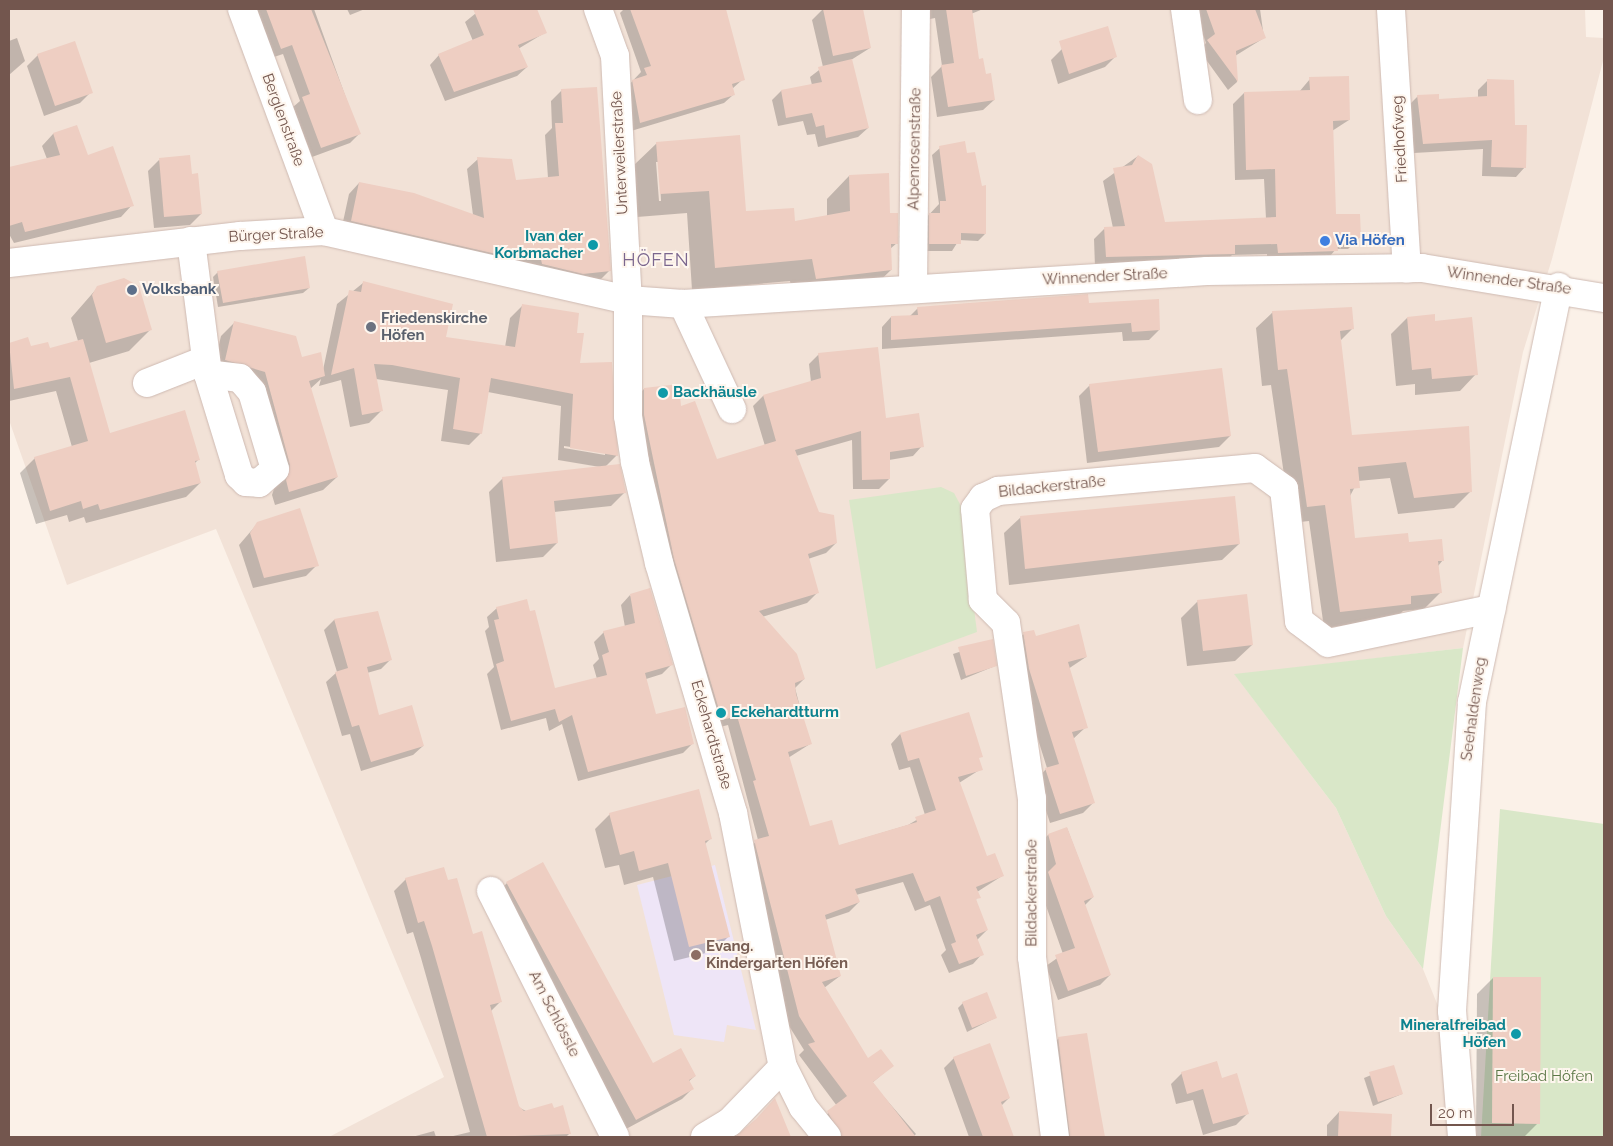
<!DOCTYPE html>
<html>
<head>
<meta charset="utf-8">
<style>
	body { margin:0 }
	#map { position:relative; width:1613px; height:1146px; overflow:hidden; background:#fbf1e8; font-family:Raleway,sans-serif }
	div>[style] { position:absolute }
	[style*='--x'] { left:calc(var(--x)*1px); top:calc(var(--y)*1px); width:calc(var(--w)*1px); rotate:calc(var(--a)*1deg) }
	.residential>* { inset:0; background:#f2e2d7 }
	.education>* { inset:0; background:#eee5f7 }
	.green>* { inset:0; background:#d9e7c8 }
	.shadow>* { inset:0; background:#0003 }
	.building>* { inset:0; background:#eecec2 }
	.roads { filter:drop-shadow(0 0 1px #cebab2) drop-shadow(0 0 1px #cebab2) }
	.minor>* { height:28px; margin:-14px; padding:0 14px; transform-origin:14px; border-radius:14px; background:#fff }
	.dots>* { width:14px; height:14px; translate:-50% -50%; box-sizing:border-box; border:2px solid #fef6ee; border-radius:50% }
	span { translate:-50% -50%; white-space:nowrap; text-align:center; line-height:1.15; -webkit-text-stroke:4px #fef6ee; paint-order:stroke }
	.street-label { font-size:15px; color:#73564e }
	.culture-label { font-size:15px; color:#0d838f; font-weight:700 }
	.right { translate:-100% -50%; text-align:right }
	.left { translate:0 -50%; text-align:left }
	.shop-label { font-size:15px; color:#366cbe; font-weight:700 }
	.service-label { font-size:15px; color:#4e5e75; font-weight:700 }
	.worship-label { font-size:15px; color:#5b616d; font-weight:700 }
	.education-label { font-size:15px; color:#785e54; font-weight:700 }
	.park-label { font-size:15px; color:#5c7847 }
	.quarter-label { font-size:18px; color:#7b668e; letter-spacing:1px }
	.frame { position:absolute; inset:0; border:10px solid #73564e; pointer-events:none }
	.scale { position:absolute; left:1430px; top:1104px; width:84px; height:22px; box-sizing:border-box; border:2px solid #73564e; border-top:0; padding-left:6px; font-size:15px; line-height:18px; white-space:nowrap; color:#73564e; -webkit-text-stroke:4px #fef6ee; paint-order:stroke }
</style>
</head>
<body>
<div id="map">
	<div class="residential">
		<i style="clip-path:polygon(9px 9px,1585px 9px,1586px 37px,1604px 38px,1604px 57px,1552px 259px,1523px 352px,1463px 648px,1235px 675px,1336px 808px,1386px 916px,1423px 969px,1438px 1006px,1452px 1137px,329px 1137px,444px 1077px,216px 529px,67px 585px,9px 420px)"></i>
	</div>
	<div class="education">
		<i style="clip-path:polygon(715px 865px,756px 1030px,727px 1025px,724px 1042px,674px 1035px,637px 885px)"></i>
	</div>
	<div class="green">
		<i style="clip-path:polygon(941px 487px,954px 493px,961px 506px,977px 632px,876px 669px,849px 500px)"></i>
		<i style="clip-path:polygon(1463px 648px,1423px 969px,1386px 916px,1336px 808px,1234px 674px)"></i>
		<i style="clip-path:polygon(1500px 809px,1604px 824px,1604px 1137px,1481px 1137px)"></i>
	</div>
	<div class="shadow">
		<i style="clip-path:polygon(253px 9px,314px 9px,359px 134px,350px 143px,312px 157px,293px 107px,300px 101px,283px 54px,271px 58px)"></i>
		<i style="clip-path:polygon(347px 9px,365px 9px,350px 15px)"></i>
		<i style="clip-path:polygon(481px 9px,531px 9px,546px 32px,518px 49px,527px 67px,517px 76px,445px 101px,430px 65px,439px 55px,473px 41px,465px 22px)"></i>
		<i style="clip-path:polygon(624px 9px,724px 9px,743px 79px,732px 89px,733px 95px,724px 103px,631px 131px,624px 90px,641px 72px,620px 13px)"></i>
		<i style="clip-path:polygon(823px 9px,862px 9px,870px 48px,851px 60px,868px 128px,858px 137px,818px 147px,815px 134px,807px 135px,803px 121px,778px 126px,772px 100px,781px 91px,812px 85px,810px 77px,823px 67px,812px 20px)"></i>
		<i style="clip-path:polygon(927px 9px,983px 9px,971px 14px,978px 60px,994px 100px,983px 110px,937px 117px,931px 77px,942px 66px,935px 18px,930px 19px)"></i>
		<i style="clip-path:polygon(1260px 9px,1264px 38px,1235px 56px,1237px 82px,1228px 90px,1199px 50px,1206px 43px,1194px 10px)"></i>
		<i style="clip-path:polygon(17px 38px,25px 61px,9px 75px,9px 41px)"></i>
		<i style="clip-path:polygon(1062px 49px,1116px 56px,1105px 67px,1058px 84px,1051px 60px)"></i>
		<i style="clip-path:polygon(38px 55px,91px 92px,80px 103px,44px 116px,27px 66px)"></i>
		<i style="clip-path:polygon(1310px 79px,1349px 120px,1332px 131px,1334px 215px,1359px 238px,1348px 249px,1336px 249px,1325px 262px,1267px 264px,1267px 254px,1232px 255px,1223px 264px,1095px 267px,1094px 239px,1105px 228px,1113px 228px,1103px 181px,1138px 156px,1164px 223px,1266px 219px,1264px 179px,1235px 180px,1233px 104px,1244px 93px,1299px 92px)"></i>
		<i style="clip-path:polygon(1488px 80px,1514px 126px,1525px 167px,1516px 177px,1482px 176px,1483px 149px,1414px 153px,1408px 106px,1418px 96px,1438px 101px,1478px 98px,1478px 90px)"></i>
		<i style="clip-path:polygon(562px 90px,610px 270px,599px 281px,341px 231px,349px 194px,359px 183px,473px 215px,467px 169px,478px 159px,514px 181px,548px 178px,545px 135px,552px 128px,551px 101px)"></i>
		<i style="clip-path:polygon(76px 126px,87px 157px,132px 205px,121px 217px,14px 243px,9px 234px,9px 168px,47px 159px,42px 146px,53px 134px)"></i>
		<i style="clip-path:polygon(evenodd,657px 143px,745px 212px,794px 222px,827px 216px,827px 199px,849px 176px,889px 214px,897px 243px,890px 249px,891px 270px,868px 292px,794px 301px,790px 281px,692px 290px,687px 213px,637px 217px,634px 165px,657px 143px,656px 162px,659px 162px,661px 201px,659px 201px,656px 162px)"></i>
		<i style="clip-path:polygon(940px 148px,985px 234px,978px 241px,959px 240px,952px 251px,922px 251px,923px 221px,939px 204px,932px 155px)"></i>
		<i style="clip-path:polygon(159px 160px,191px 175px,201px 214px,190px 225px,154px 228px,148px 171px)"></i>
		<i style="clip-path:polygon(218px 272px,309px 288px,303px 293px,218px 307px,213px 277px)"></i>
		<i style="clip-path:polygon(evenodd,363px 283px,445px 338px,505px 347px,510px 318px,523px 305px,576px 334px,579px 365px,617px 455px,605px 467px,625px 492px,611px 506px,554px 512px,557px 543px,543px 557px,496px 562px,489px 492px,503px 478px,600px 467px,558px 460px,561px 406px,488px 392px,481px 433px,469px 445px,441px 441px,448px 390px,376px 379px,382px 410px,369px 423px,350px 427px,341px 380px,319px 386px,321px 379px,310px 389px,337px 477px,323px 490px,275px 505px,272px 495px,277px 479px,252px 385px,212px 374px,221px 336px,235px 322px,323px 370px,337px 304px,363px 283px,564px 446px,605px 452px,605px 455px,564px 448px,564px 446px)"></i>
		<i style="clip-path:polygon(98px 287px,151px 329px,129px 351px,89px 363px,109px 435px,199px 459px,194px 464px,200px 483px,186px 497px,86px 523px,84px 517px,69px 522px,67px 515px,36px 524px,20px 473px,35px 458px,72px 447px,56px 391px,9px 401px,9px 344px,27px 339px,30px 348px,49px 350px,78px 341px,71px 318px)"></i>
		<i style="clip-path:polygon(1088px 304px,1159px 330px,1149px 340px,1123px 341px,1122px 332px,882px 349px,882px 327px,891px 317px,910px 316px,918px 308px)"></i>
		<i style="clip-path:polygon(1273px 312px,1352px 329px,1340px 341px,1351px 436px,1470px 492px,1454px 508px,1398px 514px,1390px 478px,1358px 481px,1350px 496px,1354px 540px,1408px 544px,1443px 560px,1438px 566px,1441px 592px,1424px 609px,1403px 611px,1394px 620px,1324px 628px,1309px 521px,1291px 523px,1271px 385px,1262px 386px,1256px 328px)"></i>
		<i style="clip-path:polygon(1407px 318px,1434px 322px,1476px 374px,1460px 391px,1415px 395px,1415px 384px,1396px 386px,1391px 334px)"></i>
		<i style="clip-path:polygon(819px 354px,885px 419px,922px 446px,913px 456px,889px 460px,889px 479px,879px 489px,853px 489px,852px 440px,796px 456px,818px 513px,836px 543px,826px 553px,808px 559px,817px 593px,807px 603px,762px 617px,804px 679px,795px 688px,810px 744px,788px 758px,809px 827px,838px 846px,908px 825px,925px 815px,910px 767px,899px 770px,891px 744px,900px 734px,981px 769px,959px 783px,986px 857px,1002px 876px,977px 892px,976px 901px,987px 930px,977px 940px,982px 954px,973px 964px,949px 973px,941px 955px,946px 950px,930px 905px,915px 911px,903px 882px,856px 895px,859px 902px,849px 912px,825px 920px,840px 976px,824px 988px,868px 1060px,892px 1066px,872px 1083px,916px 1134px,913px 1137px,830px 1137px,818px 1122px,837px 1106px,799px 1055px,804px 1050px,789px 1026px,745px 851px,758px 840px,728px 725px,712px 729px,634px 399px,644px 389px,680px 408px,716px 461px,765px 446px,753px 406px,763px 396px,811px 382px,809px 364px)"></i>
		<i style="clip-path:polygon(1090px 385px,1230px 436px,1219px 447px,1087px 463px,1079px 396px)"></i>
		<i style="clip-path:polygon(1021px 517px,1239px 544px,1222px 560px,1009px 585px,1004px 533px)"></i>
		<i style="clip-path:polygon(258px 523px,317px 565px,306px 576px,253px 588px,239px 545px)"></i>
		<i style="clip-path:polygon(630px 595px,671px 665px,662px 674px,646px 679px,655px 716px,692px 744px,683px 753px,578px 781px,562px 724px,549px 731px,546px 718px,501px 730px,487px 674px,494px 667px,485px 631px,489px 627px,487px 617px,497px 608px,554px 689px,597px 679px,593px 665px,599px 659px,594px 642px,604px 632px,625px 627px,621px 605px)"></i>
		<i style="clip-path:polygon(1198px 601px,1252px 645px,1235px 661px,1187px 666px,1181px 618px)"></i>
		<i style="clip-path:polygon(377px 613px,391px 659px,381px 669px,367px 673px,378px 716px,423px 746px,413px 755px,361px 771px,350px 734px,342px 736px,326px 682px,337px 672px,324px 630px,334px 620px)"></i>
		<i style="clip-path:polygon(1024px 634px,1086px 657px,1068px 669px,1086px 727px,1073px 739px,1094px 802px,1083px 813px,1050px 823px,1036px 780px,1047px 768px,1019px 679px,1013px 644px)"></i>
		<i style="clip-path:polygon(992px 641px,995px 666px,961px 680px,953px 654px)"></i>
		<i style="clip-path:polygon(610px 814px,711px 838px,705px 844px,728px 937px,714px 951px,674px 961px,653px 877px,624px 885px,619px 865px,605px 868px,595px 829px)"></i>
		<i style="clip-path:polygon(1067px 828px,1093px 897px,1084px 906px,1110px 975px,1100px 985px,1058px 1000px,1046px 966px,1063px 954px,1038px 883px,1046px 875px,1038px 845px,1048px 835px)"></i>
		<i style="clip-path:polygon(406px 879px,447px 882px,501px 1001px,490px 1012px,518px 1107px,570px 1133px,566px 1137px,449px 1137px,470px 1132px,421px 958px,413px 932px,407px 934px,394px 891px)"></i>
		<i style="clip-path:polygon(507px 883px,652px 1065px,695px 1076px,688px 1082px,692px 1089px,682px 1099px,626px 1129px,497px 893px)"></i>
		<i style="clip-path:polygon(1493px 978px,1538px 1123px,1524px 1137px,1476px 1137px,1477px 994px)"></i>
		<i style="clip-path:polygon(963px 1003px,995px 1018px,967px 1032px,958px 1008px)"></i>
		<i style="clip-path:polygon(1086px 1034px,1103px 1137px,1059px 1137px,1049px 1048px,1059px 1038px)"></i>
		<i style="clip-path:polygon(954px 1058px,1009px 1098px,1001px 1106px,1012px 1137px,969px 1137px,944px 1068px)"></i>
		<i style="clip-path:polygon(1393px 1066px,1402px 1094px,1373px 1106px,1364px 1078px)"></i>
		<i style="clip-path:polygon(1182px 1073px,1247px 1114px,1236px 1125px,1203px 1135px,1193px 1100px,1176px 1104px,1171px 1084px)"></i>
		<i style="clip-path:polygon(1339px 1112px,1390px 1115px,1389px 1137px,1327px 1137px,1327px 1125px)"></i>
		<i style="clip-path:polygon(434px 1131px,436px 1137px,412px 1137px)"></i>
	</div>
	<div class="building">
		<i style="clip-path:polygon(266px 9px,311px 9px,361px 134px,321px 148px,302px 97px,310px 94px,292px 45px,281px 49px)"></i>
		<i style="clip-path:polygon(473px 9px,537px 9px,547px 33px,518px 45px,528px 67px,454px 92px,438px 54px,484px 35px)"></i>
		<i style="clip-path:polygon(630px 9px,726px 9px,745px 80px,732px 84px,735px 95px,640px 123px,632px 80px,647px 75px,644px 68px,651px 66px)"></i>
		<i style="clip-path:polygon(823px 9px,863px 9px,871px 48px,833px 56px)"></i>
		<i style="clip-path:polygon(946px 9px,972px 9px,979px 59px,983px 58px,986px 74px,991px 73px,995px 100px,948px 107px,941px 65px,954px 63px)"></i>
		<i style="clip-path:polygon(1206px 9px,1255px 9px,1266px 38px,1236px 51px,1238px 82px,1207px 40px,1215px 34px)"></i>
		<i style="clip-path:polygon(1108px 26px,1117px 57px,1069px 74px,1059px 41px)"></i>
		<i style="clip-path:polygon(75px 41px,93px 93px,55px 106px,37px 54px)"></i>
		<i style="clip-path:polygon(852px 59px,869px 128px,826px 138px,824px 125px,816px 127px,812px 113px,786px 118px,781px 90px,822px 82px,818px 67px)"></i>
		<i style="clip-path:polygon(1349px 76px,1350px 120px,1333px 121px,1336px 214px,1360px 214px,1361px 238px,1337px 238px,1338px 251px,1278px 253px,1277px 244px,1235px 245px,1235px 254px,1106px 257px,1104px 227px,1125px 226px,1113px 168px,1132px 165px,1138px 155px,1152px 164px,1165px 222px,1276px 217px,1275px 169px,1246px 170px,1244px 92px,1310px 90px,1309px 77px)"></i>
		<i style="clip-path:polygon(1487px 79px,1514px 80px,1515px 125px,1527px 125px,1526px 168px,1491px 167px,1492px 140px,1423px 144px,1417px 95px,1439px 94px,1439px 99px,1487px 96px)"></i>
		<i style="clip-path:polygon(597px 87px,611px 271px,583px 274px,542px 264px,540px 255px,496px 254px,351px 221px,359px 182px,414px 193px,484px 218px,477px 157px,512px 159px,516px 180px,559px 176px,555px 123px,563px 123px,561px 89px)"></i>
		<i style="clip-path:polygon(77px 125px,88px 155px,113px 146px,134px 206px,25px 232px,22px 222px,9px 226px,9px 167px,60px 155px,53px 133px)"></i>
		<i style="clip-path:polygon(740px 135px,746px 211px,794px 208px,795px 221px,850px 211px,849px 175px,889px 173px,890px 213px,898px 213px,898px 244px,891px 244px,892px 270px,816px 279px,812px 259px,715px 268px,709px 191px,660px 194px,656px 142px)"></i>
		<i style="clip-path:polygon(965px 141px,967px 153px,975px 152px,982px 186px,986px 185px,986px 234px,961px 233px,961px 244px,929px 244px,929px 213px,940px 213px,940px 201px,946px 201px,939px 146px)"></i>
		<i style="clip-path:polygon(190px 155px,192px 174px,198px 173px,202px 214px,164px 217px,159px 158px)"></i>
		<i style="clip-path:polygon(305px 256px,310px 288px,223px 303px,217px 271px)"></i>
		<i style="clip-path:polygon(124px 278px,139px 286px,152px 330px,106px 343px,92px 295px,97px 286px)"></i>
		<i style="clip-path:polygon(363px 281px,453px 304px,446px 337px,515px 347px,522px 304px,579px 313px,577px 333px,584px 333px,580px 363px,612px 362px,618px 456px,570px 448px,573px 394px,491px 378px,482px 434px,453px 429px,460px 378px,392px 365px,374px 364px,383px 411px,362px 415px,354px 368px,331px 375px,349px 290px,361px 292px)"></i>
		<i style="clip-path:polygon(1088px 294px,1089px 303px,1159px 299px,1160px 330px,1132px 332px,1131px 323px,891px 340px,891px 316px,918px 315px,917px 307px)"></i>
		<i style="clip-path:polygon(1352px 307px,1354px 329px,1340px 331px,1352px 435px,1469px 426px,1472px 492px,1414px 498px,1406px 462px,1358px 467px,1360px 488px,1350px 489px,1355px 538px,1408px 533px,1409px 542px,1442px 539px,1444px 561px,1438px 561px,1442px 593px,1411px 596px,1411px 604px,1340px 612px,1325px 505px,1307px 507px,1287px 369px,1278px 370px,1272px 311px)"></i>
		<i style="clip-path:polygon(1435px 314px,1435px 321px,1472px 317px,1478px 375px,1432px 379px,1431px 368px,1412px 370px,1407px 317px)"></i>
		<i style="clip-path:polygon(234px 321px,296px 336px,302px 357px,321px 352px,325px 376px,309px 381px,338px 477px,289px 492px,286px 480px,290px 465px,265px 372px,225px 360px)"></i>
		<i style="clip-path:polygon(28px 337px,31px 346px,48px 342px,50px 348px,83px 339px,110px 433px,185px 410px,200px 460px,195px 461px,201px 483px,100px 510px,98px 504px,83px 509px,81px 501px,50px 511px,34px 457px,88px 441px,70px 377px,14px 389px,9px 343px)"></i>
		<i style="clip-path:polygon(878px 347px,886px 418px,919px 413px,924px 447px,890px 452px,890px 479px,862px 480px,861px 431px,795px 450px,819px 512px,834px 515px,837px 543px,808px 554px,819px 593px,759px 611px,797px 654px,805px 679px,795px 683px,796px 694px,812px 744px,788px 752px,810px 826px,832px 820px,839px 845px,917px 822px,915px 817px,936px 810px,919px 758px,908px 761px,900px 733px,969px 712px,983px 757px,979px 758px,983px 770px,958px 777px,987px 856px,995px 853px,1004px 876px,976px 887px,981px 898px,976px 899px,988px 930px,976px 935px,984px 955px,959px 964px,951px 944px,956px 942px,940px 896px,925px 902px,913px 873px,855px 889px,860px 902px,825px 915px,841px 976px,822px 982px,868px 1058px,881px 1049px,894px 1066px,873px 1082px,916px 1137px,842px 1137px,827px 1111px,847px 1096px,808px 1044px,815px 1042px,799px 1016px,754px 840px,769px 836px,753px 781px,756px 780px,737px 716px,722px 720px,674px 559px,644px 415px,644px 388px,679px 384px,681px 406px,695px 401px,717px 459px,776px 441px,763px 395px,821px 378px,818px 353px)"></i>
		<i style="clip-path:polygon(1222px 368px,1231px 436px,1098px 452px,1089px 384px)"></i>
		<i style="clip-path:polygon(620px 464px,626px 493px,554px 501px,558px 543px,510px 549px,502px 477px)"></i>
		<i style="clip-path:polygon(1235px 496px,1240px 544px,1025px 569px,1020px 516px)"></i>
		<i style="clip-path:polygon(300px 508px,319px 566px,264px 578px,250px 533px,257px 522px)"></i>
		<i style="clip-path:polygon(650px 588px,673px 665px,645px 673px,656px 714px,685px 707px,694px 744px,588px 772px,572px 715px,559px 722px,555px 709px,511px 721px,496px 664px,504px 661px,494px 620px,499px 619px,496px 607px,527px 599px,530px 611px,535px 610px,555px 688px,607px 675px,602px 655px,609px 652px,603px 631px,635px 623px,630px 594px)"></i>
		<i style="clip-path:polygon(1247px 594px,1253px 645px,1203px 651px,1197px 600px)"></i>
		<i style="clip-path:polygon(378px 611px,392px 660px,367px 667px,379px 715px,412px 705px,424px 746px,371px 762px,359px 725px,352px 727px,335px 672px,348px 668px,334px 619px)"></i>
		<i style="clip-path:polygon(1079px 624px,1087px 657px,1068px 662px,1088px 728px,1072px 732px,1095px 803px,1060px 814px,1045px 768px,1059px 764px,1029px 669px,1023px 632px,1034px 630px,1036px 636px)"></i>
		<i style="clip-path:polygon(993px 639px,997px 666px,966px 676px,958px 647px)"></i>
		<i style="clip-path:polygon(699px 789px,712px 839px,705px 841px,730px 937px,689px 947px,668px 863px,639px 871px,634px 851px,620px 855px,609px 813px)"></i>
		<i style="clip-path:polygon(1067px 827px,1094px 897px,1084px 901px,1111px 975px,1068px 991px,1055px 955px,1075px 948px,1048px 872px,1056px 864px,1048px 834px)"></i>
		<i style="clip-path:polygon(543px 862px,653px 1063px,681px 1048px,696px 1076px,689px 1080px,694px 1089px,636px 1120px,506px 882px)"></i>
		<i style="clip-path:polygon(444px 867px,448px 880px,457px 878px,473px 934px,482px 931px,502px 1002px,490px 1005px,519px 1106px,524px 1111px,552px 1103px,554px 1108px,563px 1105px,571px 1134px,487px 1137px,432px 946px,424px 921px,418px 923px,405px 878px)"></i>
		<i style="clip-path:polygon(1493px 977px,1541px 977px,1540px 1124px,1492px 1123px)"></i>
		<i style="clip-path:polygon(987px 992px,997px 1018px,972px 1028px,962px 1002px)"></i>
		<i style="clip-path:polygon(1087px 1033px,1097px 1093px,1105px 1137px,1070px 1137px,1058px 1037px)"></i>
		<i style="clip-path:polygon(990px 1043px,1010px 1098px,1001px 1102px,1014px 1137px,983px 1137px,953px 1057px)"></i>
		<i style="clip-path:polygon(1217px 1061px,1222px 1078px,1237px 1073px,1249px 1114px,1213px 1124px,1203px 1089px,1187px 1094px,1181px 1072px)"></i>
		<i style="clip-path:polygon(1394px 1065px,1403px 1094px,1378px 1102px,1369px 1072px)"></i>
		<i style="clip-path:polygon(775px 1098px,791px 1137px,735px 1137px,756px 1119px)"></i>
		<i style="clip-path:polygon(1339px 1111px,1392px 1114px,1391px 1137px,1338px 1137px)"></i>
	</div>
	<div class="roads">
		<div class="minor">
			<i style="--x:242;--y:9;--w:237;--a:69.7"></i>
			<i style="--x:598;--y:9;--w:50;--a:70.1"></i>
			<i style="--x:615;--y:56;--w:244;--a:87"></i>
			<i style="--x:628;--y:300;--w:116;--a:90"></i>
			<i style="--x:628;--y:416;--w:47;--a:81.3"></i>
			<i style="--x:635;--y:462;--w:104;--a:76.6"></i>
			<i style="--x:659;--y:563;--w:261;--a:73.5"></i>
			<i style="--x:733;--y:813;--w:259;--a:78.9"></i>
			<i style="--x:783;--y:1067;--w:45;--a:63.4"></i>
			<i style="--x:803;--y:1107;--w:38;--a:51"></i>
			<i style="--x:1185;--y:9;--w:92;--a:81.9"></i>
			<i style="--x:1391;--y:9;--w:260;--a:86.5"></i>
			<i style="--x:191;--y:241;--w:134;--a:82.7"></i>
			<i style="--x:208;--y:374;--w:106;--a:72.9"></i>
			<i style="--x:239;--y:475;--w:10;--a:45"></i>
			<i style="--x:246;--y:482;--w:13;--a:4"></i>
			<i style="--x:259;--y:483;--w:21;--a:-41"></i>
			<i style="--x:275;--y:469;--w:80;--a:-106.6"></i>
			<i style="--x:252;--y:392;--w:18;--a:-131"></i>
			<i style="--x:240;--y:378;--w:32;--a:-173"></i>
			<i style="--x:9;--y:263;--w:233;--a:-6.7"></i>
			<i style="--x:240;--y:236;--w:84;--a:-3.4"></i>
			<i style="--x:324;--y:231;--w:312;--a:12.8"></i>
			<i style="--x:628;--y:300;--w:55;--a:4.2"></i>
			<i style="--x:683;--y:304;--w:525;--a:-3.6"></i>
			<i style="--x:1207;--y:271;--w:215;--a:-0.8"></i>
			<i style="--x:1422;--y:268;--w:184;--a:9.4"></i>
			<i style="--x:913;--y:289;--w:280;--a:-89.4"></i>
			<i style="--x:683;--y:304;--w:116;--a:65"></i>
			<i style="--x:147;--y:383;--w:62;--a:-21.6"></i>
			<i style="--x:491;--y:891;--w:275;--a:63.2"></i>
			<i style="--x:705;--y:1137;--w:29;--a:-31"></i>
			<i style="--x:730;--y:1122;--w:76;--a:-46.1"></i>
			<i style="--x:1055;--y:1137;--w:181;--a:-97.3"></i>
			<i style="--x:1032;--y:957;--w:158;--a:-90"></i>
			<i style="--x:1032;--y:799;--w:178;--a:-98.4"></i>
			<i style="--x:1006;--y:623;--w:33;--a:-135"></i>
			<i style="--x:983;--y:600;--w:91;--a:-95"></i>
			<i style="--x:975;--y:509;--w:14;--a:-54"></i>
			<i style="--x:983;--y:498;--w:17;--a:-25"></i>
			<i style="--x:998;--y:491;--w:258;--a:-5.1"></i>
			<i style="--x:1255;--y:468;--w:36;--a:36"></i>
			<i style="--x:1284;--y:489;--w:133;--a:83.5"></i>
			<i style="--x:1299;--y:621;--w:36;--a:37"></i>
			<i style="--x:1328;--y:643;--w:167;--a:-11.8"></i>
			<i style="--x:1462;--y:1137;--w:126;--a:-94.5"></i>
			<i style="--x:1452;--y:1011;--w:310;--a:-86.3"></i>
			<i style="--x:1472;--y:702;--w:424;--a:-78.2"></i>
		</div>
	</div>
	<div class="dots">
		<i style="left:1325px;top:241px;background:#3f7fe0"></i>
		<i style="left:593px;top:245px;background:#0f9aa8"></i>
		<i style="left:132px;top:290px;background:#5c6f8a"></i>
		<i style="left:371px;top:327px;background:#6b7280"></i>
		<i style="left:663px;top:393px;background:#0f9aa8"></i>
		<i style="left:721px;top:713px;background:#0f9aa8"></i>
		<i style="left:696px;top:955px;background:#8d6e63"></i>
		<i style="left:1516px;top:1034px;background:#0f9aa8"></i>
	</div>
	<div class="street-label">
		<span style="left:283px;top:120px;rotate:70deg">Berglenstraße</span>
		<span style="left:1400px;top:139px;rotate:-93deg">Friedhofweg</span>
		<span style="left:915px;top:149px;rotate:-89deg">Alpenrosenstraße</span>
		<span style="left:620px;top:153px;rotate:-93deg">Unterweilerstraße</span>
		<span style="left:276px;top:235px;rotate:-3deg">Bürger Straße</span>
		<span style="left:1105px;top:277px;rotate:-3deg">Winnender Straße</span>
		<span style="left:1509px;top:281px;rotate:8deg">Winnender Straße</span>
		<span style="left:1052px;top:487px;rotate:-6deg">Bildackerstraße</span>
		<span style="left:1474px;top:709px;rotate:-82deg">Seehaldenweg</span>
		<span style="left:711px;top:735px;rotate:74deg">Eckehardtstraße</span>
		<span style="left:1032px;top:893px;rotate:-90deg">Bildackerstraße</span>
		<span style="left:554px;top:1014px;rotate:63deg">Am Schlössle</span>
	</div>
	<div class="culture-label">
		<span class="right" style="left:583px;top:245px">Ivan der<br>Korbmacher</span>
		<span class="left" style="left:673px;top:393px">Backhäusle</span>
		<span class="left" style="left:731px;top:713px">Eckehardtturm</span>
		<span class="right" style="left:1506px;top:1034px">Mineralfreibad<br>Höfen</span>
	</div>
	<div class="shop-label">
		<span class="left" style="left:1335px;top:241px">Via Höfen</span>
	</div>
	<div class="service-label">
		<span class="left" style="left:142px;top:290px">Volksbank</span>
	</div>
	<div class="worship-label">
		<span class="left" style="left:381px;top:327px">Friedenskirche<br>Höfen</span>
	</div>
	<div class="education-label">
		<span class="left" style="left:706px;top:955px">Evang.<br>Kindergarten Höfen</span>
	</div>
	<div class="park-label">
		<span style="left:1544px;top:1077px">Freibad Höfen</span>
	</div>
	<div class="quarter-label">
		<span style="left:656px;top:260px">HÖFEN</span>
	</div>
	<div class="frame"></div>
	<div class="scale">20 m</div>
</div>
</body>
</html>
